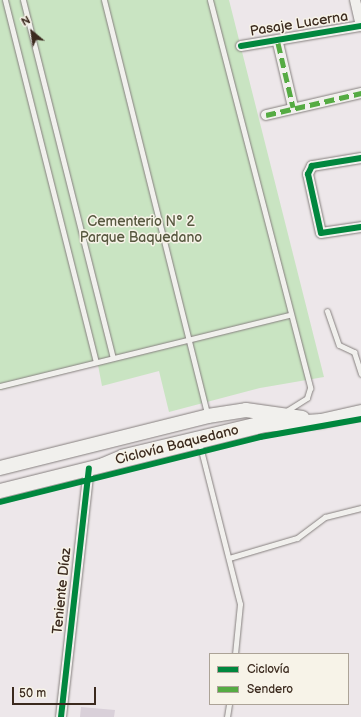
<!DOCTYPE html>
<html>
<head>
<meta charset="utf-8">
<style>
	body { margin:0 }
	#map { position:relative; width:361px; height:717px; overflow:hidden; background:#ede7ea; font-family:"Balsamiq Sans",sans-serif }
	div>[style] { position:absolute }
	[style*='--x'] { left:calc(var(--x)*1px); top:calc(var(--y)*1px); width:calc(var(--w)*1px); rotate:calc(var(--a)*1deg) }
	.green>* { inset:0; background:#c9e4c2 }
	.building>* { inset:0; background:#d9d0d9 }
	.roads { filter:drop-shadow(0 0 1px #86807f) drop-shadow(0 0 1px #86807f) }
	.lane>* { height:5px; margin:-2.5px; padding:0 2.5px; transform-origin:2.5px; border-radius:2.5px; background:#f1f0ed }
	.street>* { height:10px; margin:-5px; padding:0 5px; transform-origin:5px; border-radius:5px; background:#f1f0ed }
	.secondary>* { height:14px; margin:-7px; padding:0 7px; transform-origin:7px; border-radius:7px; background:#f1f0ed }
	.quiet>* { height:5px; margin-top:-2.5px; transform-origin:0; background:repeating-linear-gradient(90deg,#55ab43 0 10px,transparent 0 15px) }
	.cycleway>* { height:6px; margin:-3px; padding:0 3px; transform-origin:3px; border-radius:3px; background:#00873e }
	span { translate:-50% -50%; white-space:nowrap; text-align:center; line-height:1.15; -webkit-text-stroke:3px #f7f3e8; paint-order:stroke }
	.street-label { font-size:14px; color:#3b2a1e }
	.park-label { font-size:14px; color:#57583f }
	.legend { position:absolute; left:209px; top:653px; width:140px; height:52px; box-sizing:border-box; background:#f7f3e8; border:1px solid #aca397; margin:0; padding:5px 7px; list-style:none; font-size:12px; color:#3b2a1e }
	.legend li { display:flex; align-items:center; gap:8px; height:20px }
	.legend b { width:20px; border:1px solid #aca397 }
	.north { position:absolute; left:12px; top:12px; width:40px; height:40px; -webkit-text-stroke:3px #f7f3e8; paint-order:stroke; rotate:331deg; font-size:11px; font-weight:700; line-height:16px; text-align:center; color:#3b2a1e }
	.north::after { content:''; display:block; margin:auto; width:14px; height:18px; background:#3b2a1e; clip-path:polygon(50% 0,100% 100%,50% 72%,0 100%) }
	.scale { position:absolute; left:12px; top:687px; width:84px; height:18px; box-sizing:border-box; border:2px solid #3b2a1e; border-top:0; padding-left:5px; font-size:12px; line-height:14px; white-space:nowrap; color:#3b2a1e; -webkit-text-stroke:3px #f7f3e8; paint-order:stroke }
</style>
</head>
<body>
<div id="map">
	<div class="green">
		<i style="clip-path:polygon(0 0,229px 0,324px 377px,260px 388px,169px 412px,159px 371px,102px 386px,98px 365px,0 390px)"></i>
	</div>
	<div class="building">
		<i style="clip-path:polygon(81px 707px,115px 710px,114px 717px,80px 717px)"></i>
	</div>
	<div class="roads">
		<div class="lane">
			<i style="--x:5;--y:0;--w:373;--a:75.9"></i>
			<i style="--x:23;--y:0;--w:369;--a:75.9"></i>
			<i style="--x:104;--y:0;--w:427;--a:76"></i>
			<i style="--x:210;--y:0;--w:401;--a:75.5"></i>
			<i style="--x:310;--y:388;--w:10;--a:107"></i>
			<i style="--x:307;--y:398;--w:26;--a:148"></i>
			<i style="--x:327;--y:311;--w:36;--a:71"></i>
			<i style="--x:339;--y:345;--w:17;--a:25"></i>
			<i style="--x:354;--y:352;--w:23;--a:72"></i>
			<i style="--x:0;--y:386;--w:299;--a:-13.8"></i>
			<i style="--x:199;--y:442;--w:167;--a:75.8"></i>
			<i style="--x:240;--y:604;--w:50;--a:95.7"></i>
			<i style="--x:97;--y:462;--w:25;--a:-23"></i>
			<i style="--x:120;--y:452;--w:146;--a:-13.5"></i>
			<i style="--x:229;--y:558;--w:71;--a:-16.4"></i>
			<i style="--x:297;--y:538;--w:35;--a:-37"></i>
			<i style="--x:325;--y:517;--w:37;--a:-14"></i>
			<i style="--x:227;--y:717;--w:13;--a:-81"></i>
		</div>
		<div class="street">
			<i style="--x:355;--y:0;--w:27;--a:77"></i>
			<i style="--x:278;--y:43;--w:66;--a:76.8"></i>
			<i style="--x:241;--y:46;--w:122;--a:-9.5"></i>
			<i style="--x:266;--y:115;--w:98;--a:-13"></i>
			<i style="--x:361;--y:158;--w:50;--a:170.7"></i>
			<i style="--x:312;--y:166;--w:9;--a:117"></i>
			<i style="--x:308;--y:174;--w:60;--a:77.6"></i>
			<i style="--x:321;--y:233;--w:40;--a:-8.5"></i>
			<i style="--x:61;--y:717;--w:250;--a:-83.6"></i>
		</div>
		<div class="secondary">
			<i style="--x:0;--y:468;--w:214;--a:-14"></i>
			<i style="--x:208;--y:416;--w:38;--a:-9"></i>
			<i style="--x:246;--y:410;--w:57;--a:8.1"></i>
			<i style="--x:0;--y:491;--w:273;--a:-14"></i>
			<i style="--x:265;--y:425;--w:56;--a:-4.1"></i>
			<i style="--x:321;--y:421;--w:41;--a:-12.7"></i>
		</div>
	</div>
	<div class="quiet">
		<i style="--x:278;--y:43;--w:66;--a:76.8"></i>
		<i style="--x:266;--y:115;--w:98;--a:-13"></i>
	</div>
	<div class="cycleway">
		<i style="--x:241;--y:46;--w:122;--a:-9.5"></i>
		<i style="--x:361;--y:158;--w:50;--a:170.7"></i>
		<i style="--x:312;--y:166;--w:9;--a:117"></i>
		<i style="--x:308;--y:174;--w:60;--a:77.6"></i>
		<i style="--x:321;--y:233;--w:40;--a:-8.5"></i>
		<i style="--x:0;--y:502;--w:268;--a:-14"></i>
		<i style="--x:260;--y:437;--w:103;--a:-10.1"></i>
		<i style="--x:61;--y:717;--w:250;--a:-83.6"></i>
	</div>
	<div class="street-label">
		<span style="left:299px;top:24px;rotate:-9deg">Pasaje Lucerna</span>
		<span style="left:177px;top:445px;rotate:-14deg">Ciclovía Baquedano</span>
		<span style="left:62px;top:591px;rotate:-84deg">Teniente Díaz</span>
	</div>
	<div class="park-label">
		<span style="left:141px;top:230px">Cementerio N° 2<br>Parque Baquedano</span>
	</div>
	<ul class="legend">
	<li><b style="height:5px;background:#00873e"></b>Ciclovía</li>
	<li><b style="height:5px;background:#55ab43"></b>Sendero</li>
	</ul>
	<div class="north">N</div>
	<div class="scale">50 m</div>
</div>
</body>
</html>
